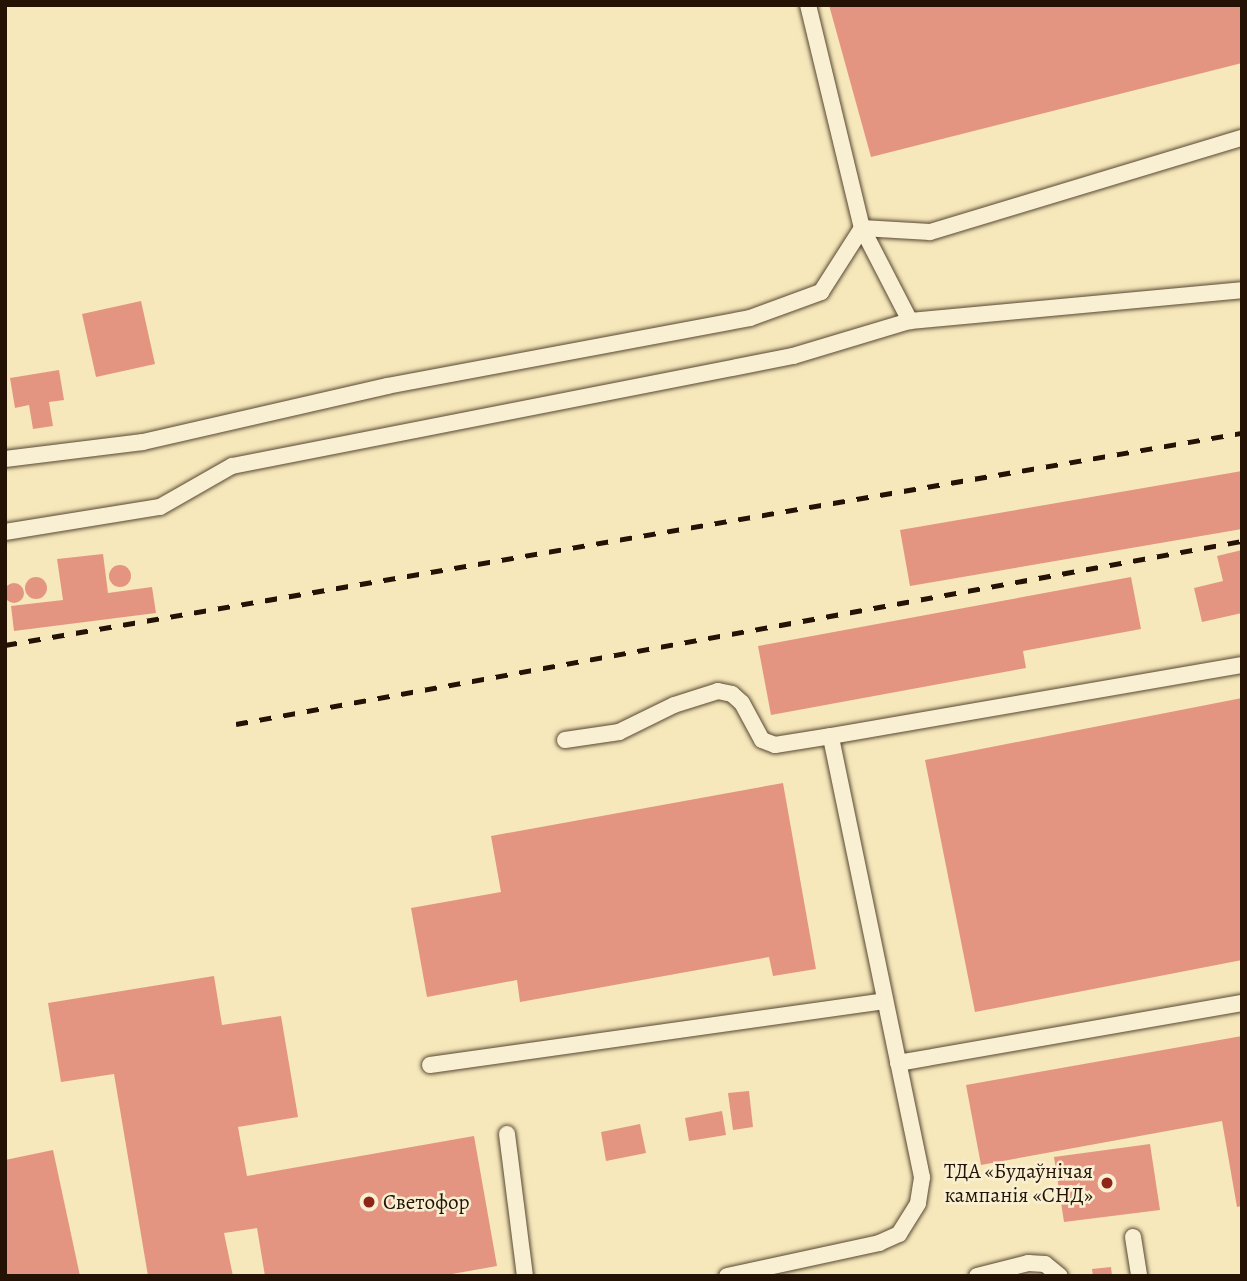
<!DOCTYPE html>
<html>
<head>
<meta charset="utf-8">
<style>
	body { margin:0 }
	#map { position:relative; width:1247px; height:1281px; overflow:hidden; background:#f6e8bb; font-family:Alegreya,serif }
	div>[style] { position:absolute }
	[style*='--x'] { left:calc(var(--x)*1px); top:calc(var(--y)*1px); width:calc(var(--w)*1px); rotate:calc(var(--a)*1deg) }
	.building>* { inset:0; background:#e49582 }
	.round { border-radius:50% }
	.roads { filter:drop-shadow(0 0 2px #584832) drop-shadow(0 0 2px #584832) }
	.service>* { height:16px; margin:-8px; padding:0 8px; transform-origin:8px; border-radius:8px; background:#f9f0d3 }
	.rail>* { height:5px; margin-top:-2.5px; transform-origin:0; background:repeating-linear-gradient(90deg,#241305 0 12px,transparent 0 24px) }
	.dots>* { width:19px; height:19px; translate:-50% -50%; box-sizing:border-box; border:4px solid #f9f0d3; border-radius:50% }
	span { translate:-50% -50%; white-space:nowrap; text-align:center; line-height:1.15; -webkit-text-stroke:5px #f9f0d3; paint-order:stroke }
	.poi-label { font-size:21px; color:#241305 }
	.right { translate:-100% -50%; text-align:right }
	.left { translate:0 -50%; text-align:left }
	.frame { position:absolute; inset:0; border:7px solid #241305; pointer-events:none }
</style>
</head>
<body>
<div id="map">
	<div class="building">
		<i style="clip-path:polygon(829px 5px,1242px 5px,1242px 63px,871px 157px)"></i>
		<i style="clip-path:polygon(141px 301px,155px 364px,96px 377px,82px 314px)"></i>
		<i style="clip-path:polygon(59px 370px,64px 400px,49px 402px,53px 426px,33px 429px,29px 405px,15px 408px,10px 378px)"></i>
		<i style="clip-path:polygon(1242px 471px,1242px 529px,910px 586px,900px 530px)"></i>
		<i style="clip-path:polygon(1242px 550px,1242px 613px,1202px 622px,1194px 588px,1223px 581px,1217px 556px)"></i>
		<i style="clip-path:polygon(103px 554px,108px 593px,152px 587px,156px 613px,14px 631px,11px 606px,63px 600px,57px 559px)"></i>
		<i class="round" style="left:109px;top:565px;width:22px;height:22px"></i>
		<i style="clip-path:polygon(1131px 577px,1141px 629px,1023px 651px,1026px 668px,771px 715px,758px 646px)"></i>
		<i class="round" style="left:25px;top:577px;width:22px;height:22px"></i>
		<i class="round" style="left:4px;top:583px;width:20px;height:20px"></i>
		<i style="clip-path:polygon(1242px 698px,1242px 960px,975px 1012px,925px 760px)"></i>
		<i style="clip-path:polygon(783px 783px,816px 969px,773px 976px,769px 957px,520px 1002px,517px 980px,427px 997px,411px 908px,501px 892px,491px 836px)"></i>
		<i style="clip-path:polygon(214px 976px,222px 1025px,281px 1016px,298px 1117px,238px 1127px,247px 1176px,474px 1136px,497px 1266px,441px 1276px,265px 1276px,257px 1228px,224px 1233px,233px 1276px,148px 1276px,114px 1074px,61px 1082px,48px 1003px)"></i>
		<i style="clip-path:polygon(1242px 1036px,1242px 1206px,1237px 1207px,1222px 1121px,981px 1165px,966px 1085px)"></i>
		<i style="clip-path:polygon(749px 1091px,753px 1127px,733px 1130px,728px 1093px)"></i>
		<i style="clip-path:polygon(722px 1111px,726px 1135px,689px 1141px,685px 1118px)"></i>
		<i style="clip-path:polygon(640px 1124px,646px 1153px,606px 1161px,601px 1132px)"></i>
		<i style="clip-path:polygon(1150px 1144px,1160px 1210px,1064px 1222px,1054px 1157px)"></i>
		<i style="clip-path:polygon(53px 1150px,80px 1276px,5px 1276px,5px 1160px)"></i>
		<i style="clip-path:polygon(1111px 1267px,1112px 1276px,1093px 1276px,1092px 1269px)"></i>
	</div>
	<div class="roads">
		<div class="service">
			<i style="--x:808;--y:5;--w:229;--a:76.4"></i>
			<i style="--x:862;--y:228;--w:105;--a:62.7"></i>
			<i style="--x:5;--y:459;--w:139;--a:-7"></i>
			<i style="--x:143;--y:442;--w:250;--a:-12.9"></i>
			<i style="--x:387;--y:386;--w:369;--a:-10.6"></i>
			<i style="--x:750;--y:318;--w:76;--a:-20.1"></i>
			<i style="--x:821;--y:292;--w:76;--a:-57.4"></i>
			<i style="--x:862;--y:228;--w:68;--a:3.4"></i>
			<i style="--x:930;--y:232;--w:326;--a:-16.8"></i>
			<i style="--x:5;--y:532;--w:157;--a:-9.2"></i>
			<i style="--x:160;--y:507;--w:83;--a:-29.7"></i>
			<i style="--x:232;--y:466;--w:572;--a:-11.09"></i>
			<i style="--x:793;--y:356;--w:122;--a:-16.7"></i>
			<i style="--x:910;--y:321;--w:333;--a:-5.3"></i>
			<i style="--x:565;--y:740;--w:55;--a:-8.4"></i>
			<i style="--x:619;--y:732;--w:61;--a:-26.1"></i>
			<i style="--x:674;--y:705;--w:46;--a:-17.7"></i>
			<i style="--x:718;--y:691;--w:14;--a:12"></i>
			<i style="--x:732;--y:694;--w:13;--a:42"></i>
			<i style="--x:742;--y:703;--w:42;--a:61.6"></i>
			<i style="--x:762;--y:740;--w:14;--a:21"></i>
			<i style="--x:775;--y:745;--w:57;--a:-9.1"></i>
			<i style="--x:898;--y:1063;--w:349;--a:-9.9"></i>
			<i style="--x:430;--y:1065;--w:459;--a:-8"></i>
			<i style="--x:507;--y:1134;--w:143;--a:82.8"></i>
			<i style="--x:1133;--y:1237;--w:39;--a:81"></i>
			<i style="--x:727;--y:1276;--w:156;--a:-12.2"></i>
			<i style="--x:879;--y:1243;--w:22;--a:-24"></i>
			<i style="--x:899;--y:1234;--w:36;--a:-58"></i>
			<i style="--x:918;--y:1203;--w:26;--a:-81"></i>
			<i style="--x:922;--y:1177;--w:450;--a:-101.7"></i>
			<i style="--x:831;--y:736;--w:417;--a:-9.8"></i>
			<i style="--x:977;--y:1276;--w:53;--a:-14.3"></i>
			<i style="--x:1028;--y:1263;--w:17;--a:3"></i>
			<i style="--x:1045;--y:1264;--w:19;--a:39"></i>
		</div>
	</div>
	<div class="rail">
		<i style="--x:5;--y:645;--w:1255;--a:-9.73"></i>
		<i style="--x:236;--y:724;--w:1023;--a:-10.31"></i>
	</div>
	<div class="dots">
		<i style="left:1107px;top:1183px;background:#8f2418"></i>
		<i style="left:369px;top:1202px;background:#8f2418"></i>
	</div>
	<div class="poi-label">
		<span class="right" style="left:1093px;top:1183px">ТДА «Будаўнічая<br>кампанія «СНД»</span>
		<span class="left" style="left:383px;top:1202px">Светофор</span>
	</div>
	<div class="frame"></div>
</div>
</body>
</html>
